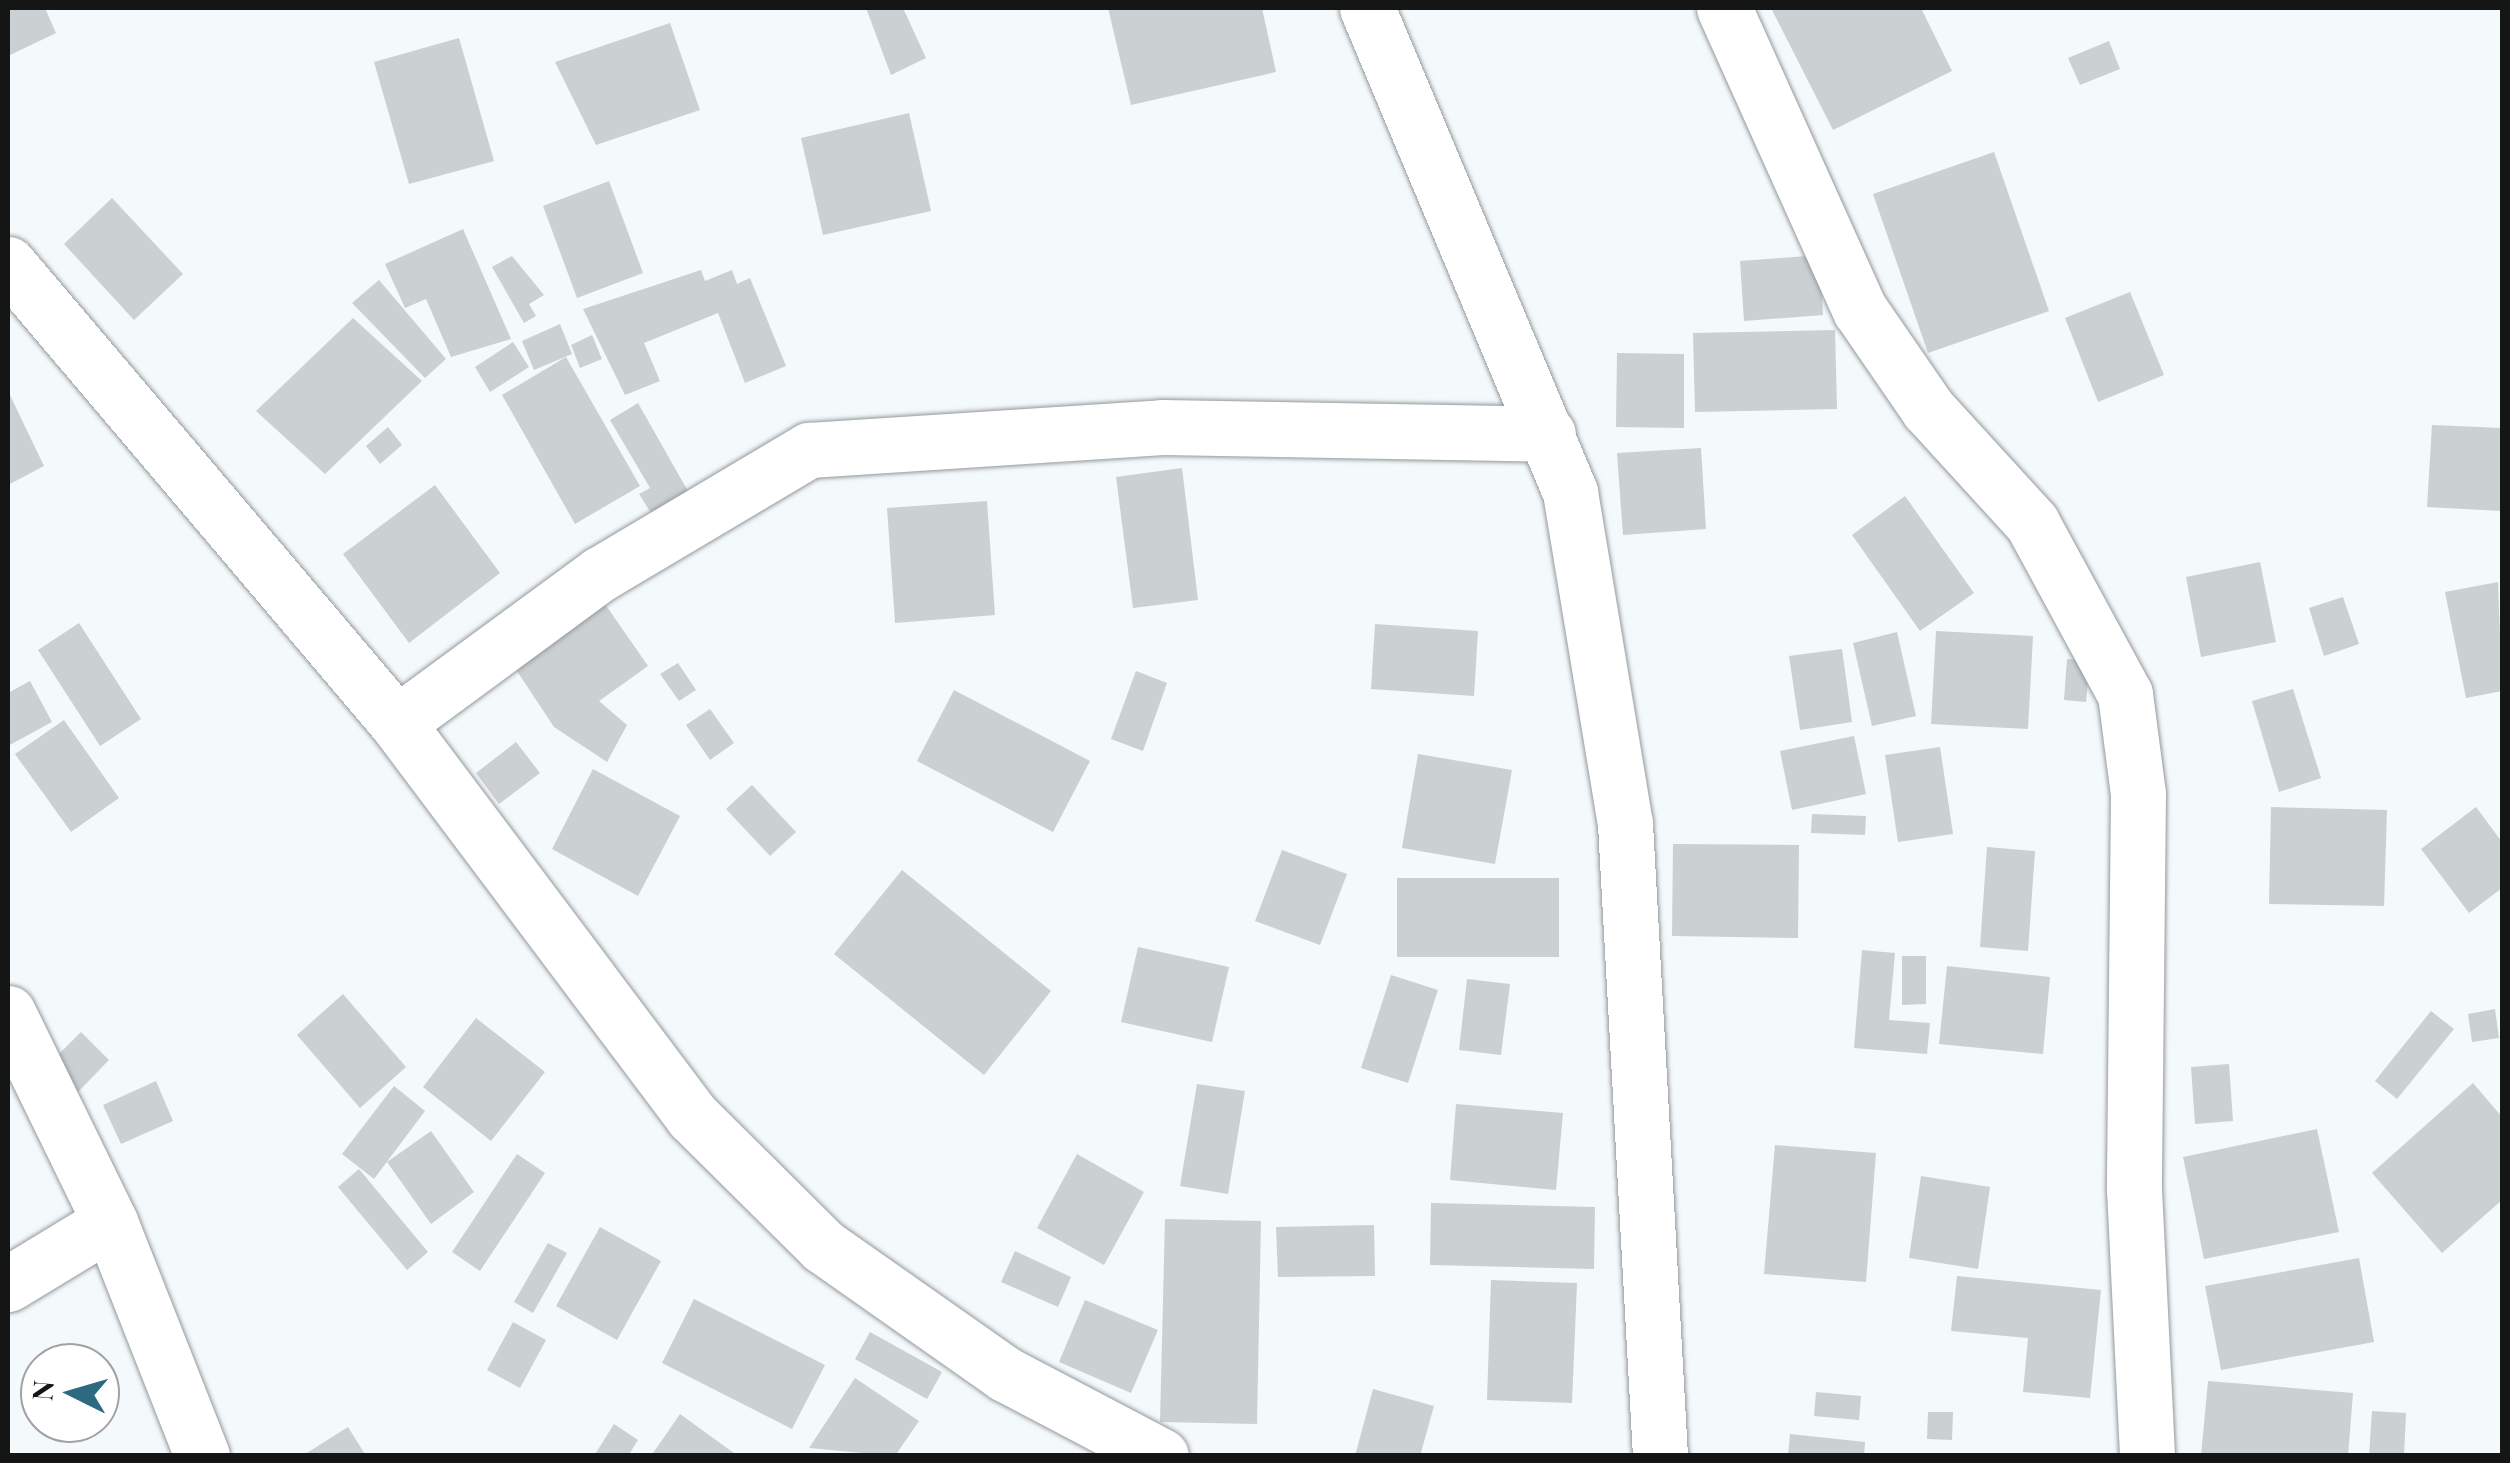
<!DOCTYPE html>
<html>
<head>
<meta charset="utf-8">
<style>
	body { margin:0 }
	#map { position:relative; width:2510px; height:1463px; overflow:hidden; background:#f4f9fc; font-family:"Playfair Display",serif }
	div>[style] { position:absolute }
	[style*='--x'] { left:calc(var(--x)*1px); top:calc(var(--y)*1px); width:calc(var(--w)*1px); rotate:calc(var(--a)*1deg) }
	.building>* { inset:0; background:#cbd0d2 }
	.roads { filter:drop-shadow(0 0 2px #94999b) drop-shadow(0 0 2px #94999b) }
	.minor>* { height:55px; margin:-27.5px; padding:0 27.5px; transform-origin:27.5px; border-radius:27.5px; background:#fff }
	span { translate:-50% -50%; white-space:nowrap; text-align:center; line-height:1.15; -webkit-text-stroke:10px #fff; paint-order:stroke }
	.frame { position:absolute; inset:0; border:10px solid #141616; pointer-events:none }
	.north { position:absolute; left:20px; top:1343px; width:100px; height:100px; box-sizing:border-box; background:#fff; border:2px solid #a1a2a2; border-radius:50%; rotate:275deg; font-size:28px; font-weight:700; line-height:40px; text-align:center; color:#141616 }
	.north::after { content:''; display:block; margin:auto; width:35px; height:45px; background:#2d6a81; clip-path:polygon(50% 0,100% 100%,50% 72%,0 100%) }
</style>
</head>
<body>
<div id="map">
	<div class="building">
		<i style="clip-path:polygon(8px 8px,45px 8px,56px 33px,8px 56px)"></i>
		<i style="clip-path:polygon(866px 8px,903px 8px,926px 58px,891px 75px)"></i>
		<i style="clip-path:polygon(1108px 8px,1262px 8px,1276px 72px,1131px 105px)"></i>
		<i style="clip-path:polygon(1771px 8px,1921px 8px,1952px 71px,1833px 130px)"></i>
		<i style="clip-path:polygon(670px 23px,700px 110px,596px 145px,555px 62px)"></i>
		<i style="clip-path:polygon(459px 38px,494px 161px,409px 184px,374px 62px)"></i>
		<i style="clip-path:polygon(2109px 41px,2120px 69px,2080px 85px,2068px 58px)"></i>
		<i style="clip-path:polygon(909px 113px,931px 211px,823px 235px,801px 138px)"></i>
		<i style="clip-path:polygon(1994px 152px,2049px 311px,1928px 353px,1873px 194px)"></i>
		<i style="clip-path:polygon(609px 181px,643px 273px,577px 298px,543px 206px)"></i>
		<i style="clip-path:polygon(112px 198px,183px 274px,134px 320px,64px 244px)"></i>
		<i style="clip-path:polygon(463px 229px,511px 339px,451px 357px,426px 299px,405px 308px,385px 264px)"></i>
		<i style="clip-path:polygon(1820px 255px,1823px 315px,1744px 321px,1740px 261px)"></i>
		<i style="clip-path:polygon(512px 256px,544px 295px,529px 304px,536px 316px,524px 323px,492px 267px)"></i>
		<i style="clip-path:polygon(701px 270px,705px 281px,732px 270px,737px 284px,750px 278px,786px 366px,745px 383px,718px 313px,644px 343px,660px 381px,625px 395px,583px 309px)"></i>
		<i style="clip-path:polygon(379px 280px,446px 359px,425px 378px,352px 303px)"></i>
		<i style="clip-path:polygon(2130px 292px,2164px 375px,2098px 402px,2065px 318px)"></i>
		<i style="clip-path:polygon(353px 318px,422px 381px,325px 474px,256px 411px)"></i>
		<i style="clip-path:polygon(560px 324px,572px 354px,534px 370px,522px 341px)"></i>
		<i style="clip-path:polygon(1835px 330px,1837px 409px,1695px 412px,1693px 333px)"></i>
		<i style="clip-path:polygon(592px 335px,602px 359px,580px 368px,571px 345px)"></i>
		<i style="clip-path:polygon(513px 342px,529px 367px,490px 392px,475px 367px)"></i>
		<i style="clip-path:polygon(1617px 353px,1684px 354px,1684px 428px,1616px 427px)"></i>
		<i style="clip-path:polygon(566px 357px,640px 486px,575px 524px,502px 395px)"></i>
		<i style="clip-path:polygon(8px 391px,44px 466px,8px 485px)"></i>
		<i style="clip-path:polygon(638px 403px,693px 500px,656px 521px,639px 494px,650px 488px,610px 420px)"></i>
		<i style="clip-path:polygon(2432px 425px,2502px 428px,2502px 511px,2427px 507px)"></i>
		<i style="clip-path:polygon(388px 427px,402px 445px,380px 464px,366px 446px)"></i>
		<i style="clip-path:polygon(1701px 448px,1706px 529px,1623px 535px,1617px 453px)"></i>
		<i style="clip-path:polygon(1182px 468px,1198px 600px,1133px 608px,1116px 477px)"></i>
		<i style="clip-path:polygon(435px 485px,500px 573px,409px 643px,343px 554px)"></i>
		<i style="clip-path:polygon(1905px 496px,1974px 593px,1920px 631px,1852px 535px)"></i>
		<i style="clip-path:polygon(987px 501px,995px 615px,895px 623px,887px 508px)"></i>
		<i style="clip-path:polygon(2260px 562px,2276px 642px,2201px 657px,2186px 577px)"></i>
		<i style="clip-path:polygon(2498px 582px,2502px 691px,2466px 698px,2445px 592px)"></i>
		<i style="clip-path:polygon(2343px 597px,2359px 644px,2324px 656px,2309px 608px)"></i>
		<i style="clip-path:polygon(605px 604px,648px 666px,599px 701px,627px 725px,607px 762px,554px 727px,515px 668px)"></i>
		<i style="clip-path:polygon(79px 623px,141px 719px,100px 746px,38px 650px)"></i>
		<i style="clip-path:polygon(1375px 624px,1478px 631px,1474px 696px,1371px 689px)"></i>
		<i style="clip-path:polygon(1936px 631px,2033px 636px,2028px 729px,1931px 724px)"></i>
		<i style="clip-path:polygon(1897px 632px,1916px 716px,1872px 726px,1853px 643px)"></i>
		<i style="clip-path:polygon(1842px 649px,1852px 722px,1800px 730px,1789px 656px)"></i>
		<i style="clip-path:polygon(2067px 659px,2090px 661px,2086px 702px,2064px 700px)"></i>
		<i style="clip-path:polygon(678px 663px,696px 690px,679px 701px,660px 674px)"></i>
		<i style="clip-path:polygon(1136px 671px,1167px 683px,1143px 751px,1111px 739px)"></i>
		<i style="clip-path:polygon(30px 681px,52px 722px,8px 746px,8px 693px)"></i>
		<i style="clip-path:polygon(2293px 689px,2321px 778px,2279px 792px,2252px 701px)"></i>
		<i style="clip-path:polygon(954px 690px,1090px 761px,1053px 832px,917px 761px)"></i>
		<i style="clip-path:polygon(710px 709px,734px 743px,710px 760px,686px 725px)"></i>
		<i style="clip-path:polygon(64px 720px,119px 798px,71px 832px,15px 754px)"></i>
		<i style="clip-path:polygon(1854px 736px,1866px 794px,1792px 810px,1780px 751px)"></i>
		<i style="clip-path:polygon(516px 742px,540px 773px,499px 804px,476px 773px)"></i>
		<i style="clip-path:polygon(1940px 747px,1953px 834px,1898px 842px,1885px 755px)"></i>
		<i style="clip-path:polygon(1418px 754px,1512px 770px,1495px 864px,1402px 848px)"></i>
		<i style="clip-path:polygon(593px 769px,680px 816px,638px 896px,552px 849px)"></i>
		<i style="clip-path:polygon(752px 785px,796px 832px,770px 856px,726px 809px)"></i>
		<i style="clip-path:polygon(2271px 807px,2387px 810px,2384px 906px,2269px 904px)"></i>
		<i style="clip-path:polygon(2476px 807px,2502px 842px,2502px 888px,2469px 913px,2421px 849px)"></i>
		<i style="clip-path:polygon(1812px 814px,1866px 816px,1865px 835px,1811px 833px)"></i>
		<i style="clip-path:polygon(1673px 844px,1799px 845px,1798px 938px,1672px 936px)"></i>
		<i style="clip-path:polygon(1987px 847px,2035px 851px,2028px 951px,1980px 947px)"></i>
		<i style="clip-path:polygon(1282px 850px,1347px 874px,1320px 945px,1255px 921px)"></i>
		<i style="clip-path:polygon(902px 870px,1051px 991px,984px 1075px,834px 954px)"></i>
		<i style="clip-path:polygon(1397px 878px,1559px 878px,1559px 957px,1397px 957px)"></i>
		<i style="clip-path:polygon(1138px 947px,1229px 967px,1212px 1042px,1121px 1022px)"></i>
		<i style="clip-path:polygon(1862px 950px,1895px 953px,1889px 1020px,1930px 1023px,1927px 1054px,1854px 1048px)"></i>
		<i style="clip-path:polygon(1902px 956px,1926px 956px,1926px 1004px,1902px 1005px)"></i>
		<i style="clip-path:polygon(1947px 966px,2050px 977px,2043px 1054px,1939px 1044px)"></i>
		<i style="clip-path:polygon(1391px 975px,1438px 990px,1408px 1083px,1361px 1068px)"></i>
		<i style="clip-path:polygon(1467px 979px,1510px 984px,1501px 1055px,1459px 1050px)"></i>
		<i style="clip-path:polygon(343px 994px,406px 1067px,360px 1108px,297px 1035px)"></i>
		<i style="clip-path:polygon(2495px 1009px,2499px 1038px,2472px 1042px,2468px 1014px)"></i>
		<i style="clip-path:polygon(2431px 1011px,2454px 1029px,2397px 1099px,2375px 1081px)"></i>
		<i style="clip-path:polygon(476px 1018px,545px 1072px,491px 1141px,423px 1087px)"></i>
		<i style="clip-path:polygon(81px 1032px,109px 1060px,76px 1094px,47px 1066px)"></i>
		<i style="clip-path:polygon(2229px 1064px,2233px 1121px,2195px 1124px,2191px 1067px)"></i>
		<i style="clip-path:polygon(156px 1081px,173px 1121px,121px 1144px,103px 1105px)"></i>
		<i style="clip-path:polygon(2473px 1083px,2502px 1117px,2502px 1200px,2442px 1253px,2372px 1173px)"></i>
		<i style="clip-path:polygon(1197px 1084px,1245px 1091px,1228px 1194px,1180px 1186px)"></i>
		<i style="clip-path:polygon(394px 1086px,425px 1111px,374px 1179px,342px 1154px)"></i>
		<i style="clip-path:polygon(1456px 1104px,1563px 1113px,1556px 1190px,1450px 1180px)"></i>
		<i style="clip-path:polygon(2317px 1129px,2339px 1232px,2204px 1259px,2183px 1157px)"></i>
		<i style="clip-path:polygon(431px 1131px,474px 1192px,431px 1224px,387px 1162px)"></i>
		<i style="clip-path:polygon(1775px 1145px,1876px 1153px,1866px 1282px,1764px 1274px)"></i>
		<i style="clip-path:polygon(517px 1154px,545px 1173px,480px 1271px,452px 1252px)"></i>
		<i style="clip-path:polygon(1077px 1154px,1144px 1192px,1104px 1265px,1037px 1228px)"></i>
		<i style="clip-path:polygon(359px 1169px,428px 1252px,407px 1270px,338px 1187px)"></i>
		<i style="clip-path:polygon(1921px 1176px,1990px 1187px,1978px 1269px,1909px 1258px)"></i>
		<i style="clip-path:polygon(1431px 1203px,1595px 1207px,1594px 1269px,1430px 1265px)"></i>
		<i style="clip-path:polygon(1165px 1219px,1261px 1221px,1257px 1424px,1160px 1422px)"></i>
		<i style="clip-path:polygon(1374px 1225px,1375px 1276px,1278px 1277px,1276px 1227px)"></i>
		<i style="clip-path:polygon(600px 1227px,661px 1261px,617px 1340px,556px 1306px)"></i>
		<i style="clip-path:polygon(548px 1243px,567px 1253px,533px 1313px,514px 1302px)"></i>
		<i style="clip-path:polygon(1015px 1251px,1071px 1277px,1058px 1307px,1001px 1282px)"></i>
		<i style="clip-path:polygon(2359px 1258px,2374px 1342px,2221px 1370px,2205px 1286px)"></i>
		<i style="clip-path:polygon(1957px 1276px,2101px 1290px,2090px 1398px,2023px 1392px,2028px 1338px,1951px 1331px)"></i>
		<i style="clip-path:polygon(1491px 1280px,1577px 1283px,1572px 1403px,1487px 1400px)"></i>
		<i style="clip-path:polygon(694px 1299px,825px 1365px,792px 1429px,662px 1363px)"></i>
		<i style="clip-path:polygon(1085px 1300px,1158px 1330px,1131px 1393px,1059px 1362px)"></i>
		<i style="clip-path:polygon(513px 1322px,546px 1340px,520px 1388px,487px 1370px)"></i>
		<i style="clip-path:polygon(870px 1332px,942px 1372px,927px 1399px,855px 1359px)"></i>
		<i style="clip-path:polygon(855px 1378px,919px 1421px,895px 1456px,809px 1448px)"></i>
		<i style="clip-path:polygon(2208px 1381px,2353px 1393px,2348px 1456px,2201px 1456px)"></i>
		<i style="clip-path:polygon(1373px 1389px,1434px 1406px,1420px 1456px,1355px 1456px)"></i>
		<i style="clip-path:polygon(1816px 1392px,1861px 1396px,1859px 1420px,1814px 1416px)"></i>
		<i style="clip-path:polygon(2372px 1411px,2406px 1413px,2404px 1456px,2369px 1456px)"></i>
		<i style="clip-path:polygon(1928px 1412px,1953px 1412px,1952px 1440px,1927px 1439px)"></i>
		<i style="clip-path:polygon(680px 1414px,738px 1456px,651px 1456px)"></i>
		<i style="clip-path:polygon(614px 1424px,638px 1440px,628px 1456px,594px 1456px)"></i>
		<i style="clip-path:polygon(348px 1427px,366px 1456px,302px 1456px)"></i>
		<i style="clip-path:polygon(1790px 1434px,1865px 1442px,1864px 1456px,1788px 1456px)"></i>
	</div>
	<div class="roads">
		<div class="minor">
			<i style="--x:1367;--y:8;--w:525;--a:67.25"></i>
			<i style="--x:1570;--y:492;--w:337;--a:80.6"></i>
			<i style="--x:1625;--y:824;--w:633;--a:86.83"></i>
			<i style="--x:1724;--y:8;--w:331;--a:65.8"></i>
			<i style="--x:1860;--y:310;--w:120;--a:55.5"></i>
			<i style="--x:1928;--y:409;--w:154;--a:47.6"></i>
			<i style="--x:2032;--y:523;--w:195;--a:61.5"></i>
			<i style="--x:2125;--y:694;--w:101;--a:82.6"></i>
			<i style="--x:2138;--y:794;--w:395;--a:90.6"></i>
			<i style="--x:2134;--y:1189;--w:267;--a:87.2"></i>
			<i style="--x:8;--y:264;--w:602;--a:49.72"></i>
			<i style="--x:397;--y:723;--w:493;--a:53.1"></i>
			<i style="--x:693;--y:1117;--w:183;--a:44.8"></i>
			<i style="--x:823;--y:1246;--w:223;--a:35.1"></i>
			<i style="--x:1005;--y:1374;--w:176;--a:27.7"></i>
			<i style="--x:397;--y:723;--w:252;--a:-36.3"></i>
			<i style="--x:600;--y:574;--w:243;--a:-30.7"></i>
			<i style="--x:809;--y:450;--w:354;--a:-3.7"></i>
			<i style="--x:1162;--y:427;--w:386;--a:1"></i>
			<i style="--x:8;--y:1013;--w:233;--a:64"></i>
			<i style="--x:110;--y:1222;--w:251;--a:68.5"></i>
			<i style="--x:8;--y:1284;--w:119;--a:-31.3"></i>
		</div>
	</div>
	<div class="frame"></div>
	<div class="north">N</div>
</div>
</body>
</html>
